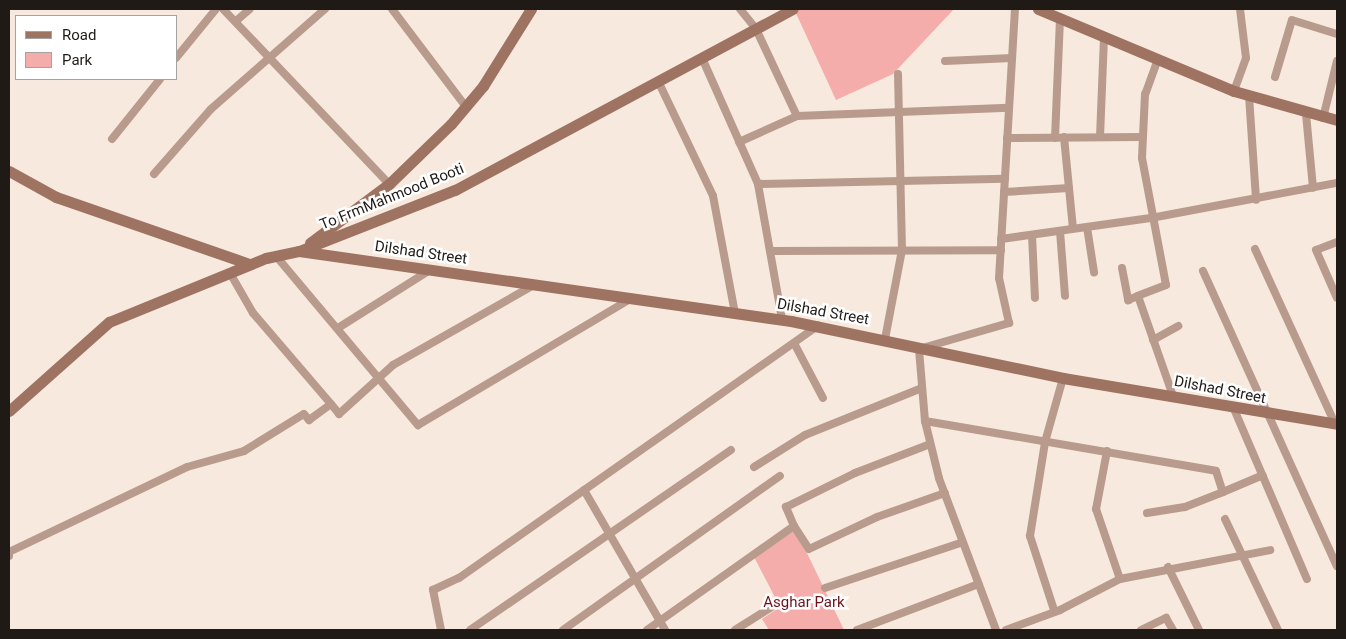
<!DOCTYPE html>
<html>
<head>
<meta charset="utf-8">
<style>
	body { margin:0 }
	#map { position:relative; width:1346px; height:639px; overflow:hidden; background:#f7e9dd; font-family:Roboto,sans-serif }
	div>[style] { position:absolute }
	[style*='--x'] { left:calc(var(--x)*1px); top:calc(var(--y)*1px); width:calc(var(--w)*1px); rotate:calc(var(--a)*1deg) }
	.green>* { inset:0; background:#f4adaa }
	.street>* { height:8px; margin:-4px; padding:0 4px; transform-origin:4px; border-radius:4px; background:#b99b8e }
	.secondary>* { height:11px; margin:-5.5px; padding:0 5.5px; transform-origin:5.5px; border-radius:5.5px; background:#9f7361 }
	span { translate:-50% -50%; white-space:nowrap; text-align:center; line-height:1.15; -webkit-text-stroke:5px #fff; paint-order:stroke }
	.street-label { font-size:15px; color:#1f1a16 }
	.park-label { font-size:15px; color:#6c141c }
	.frame { position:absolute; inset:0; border:10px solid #1f1a16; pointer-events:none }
	.legend { position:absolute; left:15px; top:15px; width:162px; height:65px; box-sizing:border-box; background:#fff; border:1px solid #a5a3a2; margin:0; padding:6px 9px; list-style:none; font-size:15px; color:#1f1a16 }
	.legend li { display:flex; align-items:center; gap:10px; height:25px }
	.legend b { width:25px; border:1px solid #a5a3a2 }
</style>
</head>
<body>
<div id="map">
	<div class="green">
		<i style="clip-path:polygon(794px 9px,954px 9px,893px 74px,836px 100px)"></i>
		<i style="clip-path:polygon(794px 526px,844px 630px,769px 630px,762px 619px,780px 607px,753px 555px)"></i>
	</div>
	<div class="street">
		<i style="--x:223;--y:9;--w:241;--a:46.5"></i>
		<i style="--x:392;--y:9;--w:123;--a:52.9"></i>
		<i style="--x:740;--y:9;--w:26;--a:51"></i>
		<i style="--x:756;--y:29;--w:96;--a:64.8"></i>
		<i style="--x:236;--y:21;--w:18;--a:-41"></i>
		<i style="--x:176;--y:58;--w:63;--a:-50.8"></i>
		<i style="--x:702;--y:58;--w:138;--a:66"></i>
		<i style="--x:758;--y:184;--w:137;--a:79.9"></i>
		<i style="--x:1158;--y:59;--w:37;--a:110"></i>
		<i style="--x:1145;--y:94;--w:64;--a:92.7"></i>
		<i style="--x:1142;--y:158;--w:129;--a:79.3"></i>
		<i style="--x:1166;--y:285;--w:30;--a:159"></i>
		<i style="--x:1138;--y:296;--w:106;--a:70.7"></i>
		<i style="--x:945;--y:61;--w:67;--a:-2.6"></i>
		<i style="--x:1275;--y:77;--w:59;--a:-73.4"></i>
		<i style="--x:1292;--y:20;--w:47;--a:17.3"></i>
		<i style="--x:658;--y:81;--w:127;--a:64.4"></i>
		<i style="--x:713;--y:196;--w:119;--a:79.4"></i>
		<i style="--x:1234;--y:91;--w:35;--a:-70"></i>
		<i style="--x:1246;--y:58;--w:49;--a:-97"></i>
		<i style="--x:1249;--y:96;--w:104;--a:86.1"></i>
		<i style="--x:1306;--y:114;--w:74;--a:84.6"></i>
		<i style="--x:1323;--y:118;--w:59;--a:-76.2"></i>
		<i style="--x:1064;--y:137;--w:91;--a:84.4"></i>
		<i style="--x:1100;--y:137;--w:101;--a:-87.7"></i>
		<i style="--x:1007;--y:138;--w:135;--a:-0.4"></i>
		<i style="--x:1055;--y:138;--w:120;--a:-87.6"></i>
		<i style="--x:112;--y:139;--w:77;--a:-51.3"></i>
		<i style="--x:739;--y:142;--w:64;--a:-24.1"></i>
		<i style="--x:797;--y:116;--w:212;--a:-2.2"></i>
		<i style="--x:154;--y:174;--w:86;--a:-48.8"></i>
		<i style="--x:211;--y:109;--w:152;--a:-41.3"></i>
		<i style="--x:758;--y:184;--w:247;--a:-1.2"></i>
		<i style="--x:1004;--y:192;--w:65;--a:-3.5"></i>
		<i style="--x:1087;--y:227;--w:46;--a:81.2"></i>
		<i style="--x:1060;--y:231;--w:65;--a:85.6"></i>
		<i style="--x:1032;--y:235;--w:63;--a:87.3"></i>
		<i style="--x:1001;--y:239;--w:151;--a:-8"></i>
		<i style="--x:1151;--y:218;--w:189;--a:-10.7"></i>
		<i style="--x:1337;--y:242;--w:22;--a:159"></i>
		<i style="--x:1316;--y:250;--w:52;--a:66.4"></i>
		<i style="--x:1255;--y:249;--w:192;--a:65.4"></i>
		<i style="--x:770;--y:251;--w:231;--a:-0.2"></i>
		<i style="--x:276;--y:256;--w:221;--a:50"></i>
		<i style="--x:418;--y:425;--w:249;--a:-30.7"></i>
		<i style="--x:1122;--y:268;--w:33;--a:79"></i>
		<i style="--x:1128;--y:300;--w:11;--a:-22"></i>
		<i style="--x:1203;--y:271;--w:324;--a:65.6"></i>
		<i style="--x:338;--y:328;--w:109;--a:-32.2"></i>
		<i style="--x:885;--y:339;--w:91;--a:-79.2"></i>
		<i style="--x:902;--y:250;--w:176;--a:-91.3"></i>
		<i style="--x:1153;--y:340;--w:29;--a:-29"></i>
		<i style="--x:794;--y:343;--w:62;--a:62.2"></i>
		<i style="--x:331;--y:404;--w:13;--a:51"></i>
		<i style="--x:339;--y:414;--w:73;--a:-42.2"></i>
		<i style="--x:393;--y:365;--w:162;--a:-29.6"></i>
		<i style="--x:1234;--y:409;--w:185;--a:66.8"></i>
		<i style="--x:925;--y:421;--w:295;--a:9.7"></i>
		<i style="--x:1216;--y:471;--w:22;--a:72"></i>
		<i style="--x:1223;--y:492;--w:43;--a:-23"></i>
		<i style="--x:1107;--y:451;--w:59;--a:100.7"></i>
		<i style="--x:1096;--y:509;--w:74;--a:71.1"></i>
		<i style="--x:754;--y:467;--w:60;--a:-32.1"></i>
		<i style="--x:805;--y:435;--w:126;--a:-21.9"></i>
		<i style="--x:584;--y:490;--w:162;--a:59.9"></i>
		<i style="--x:1147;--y:513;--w:38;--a:-9"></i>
		<i style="--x:1185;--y:507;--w:41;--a:-21.5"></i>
		<i style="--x:1225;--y:519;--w:123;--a:64.5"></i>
		<i style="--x:794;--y:526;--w:21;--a:-113"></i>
		<i style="--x:786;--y:507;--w:77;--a:-26.2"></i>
		<i style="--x:855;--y:473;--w:80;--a:-21.1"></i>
		<i style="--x:9;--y:556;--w:4;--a:-90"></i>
		<i style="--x:9;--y:552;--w:197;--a:-25.5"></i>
		<i style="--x:187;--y:467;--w:59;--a:-15.7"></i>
		<i style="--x:244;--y:451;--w:70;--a:-31.7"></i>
		<i style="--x:304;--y:414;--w:8;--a:50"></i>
		<i style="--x:309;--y:420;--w:27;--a:-36"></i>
		<i style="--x:331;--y:404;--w:120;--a:-130.6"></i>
		<i style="--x:253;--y:313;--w:46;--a:-119.9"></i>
		<i style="--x:1168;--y:567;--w:70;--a:63.8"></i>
		<i style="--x:825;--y:588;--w:145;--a:-18.4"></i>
		<i style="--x:1054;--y:610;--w:78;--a:-108"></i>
		<i style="--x:1030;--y:536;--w:95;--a:-80.9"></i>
		<i style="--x:1045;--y:442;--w:66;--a:-74.3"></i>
		<i style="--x:441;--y:630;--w:41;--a:-101.3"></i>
		<i style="--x:433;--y:590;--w:29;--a:-25"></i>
		<i style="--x:459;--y:578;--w:439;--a:-35.1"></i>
		<i style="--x:470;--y:630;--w:317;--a:-34.6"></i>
		<i style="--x:563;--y:630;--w:266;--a:-35.4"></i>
		<i style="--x:647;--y:630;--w:180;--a:-35.3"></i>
		<i style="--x:794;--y:526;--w:27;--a:57"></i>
		<i style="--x:809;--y:549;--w:75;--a:-25.2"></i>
		<i style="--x:877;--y:517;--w:72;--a:-19.4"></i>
		<i style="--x:735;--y:630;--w:51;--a:-32.1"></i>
		<i style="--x:857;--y:630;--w:130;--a:-20.7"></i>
		<i style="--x:996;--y:630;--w:162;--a:-110.6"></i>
		<i style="--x:939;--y:478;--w:59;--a:-103.8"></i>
		<i style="--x:925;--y:421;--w:72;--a:-94.8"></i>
		<i style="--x:919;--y:349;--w:94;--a:-16.1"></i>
		<i style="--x:1009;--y:323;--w:46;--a:-102.5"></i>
		<i style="--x:999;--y:278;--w:269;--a:-86.6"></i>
		<i style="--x:1006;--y:630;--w:58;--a:-20.3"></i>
		<i style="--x:1060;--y:610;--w:68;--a:-27.3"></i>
		<i style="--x:1120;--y:579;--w:153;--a:-10.9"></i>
		<i style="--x:1141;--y:630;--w:28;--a:-26"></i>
		<i style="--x:1166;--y:618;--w:14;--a:60"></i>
	</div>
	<div class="secondary">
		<i style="--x:1038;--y:9;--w:212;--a:22.7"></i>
		<i style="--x:1234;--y:91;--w:107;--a:15.7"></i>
		<i style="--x:9;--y:171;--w:54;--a:29"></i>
		<i style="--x:56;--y:197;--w:205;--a:19.1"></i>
		<i style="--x:310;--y:243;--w:99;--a:-36.8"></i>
		<i style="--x:389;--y:184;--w:86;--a:-44.1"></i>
		<i style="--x:451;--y:124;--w:50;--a:-49.9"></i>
		<i style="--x:483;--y:86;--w:91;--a:-58.1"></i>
		<i style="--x:299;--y:251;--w:497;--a:8.1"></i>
		<i style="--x:791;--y:321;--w:278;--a:11.8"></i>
		<i style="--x:1063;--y:378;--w:278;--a:9.5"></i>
		<i style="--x:9;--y:411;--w:134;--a:-41.7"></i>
		<i style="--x:109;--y:322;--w:170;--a:-22.2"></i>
		<i style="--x:266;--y:258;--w:34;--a:-12"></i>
		<i style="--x:299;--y:251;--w:168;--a:-21.4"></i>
		<i style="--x:455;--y:190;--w:383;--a:-28.2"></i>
	</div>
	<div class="street-label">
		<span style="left:392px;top:197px;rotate:-22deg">To FrmMahmood Booti</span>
		<span style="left:421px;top:253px;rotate:8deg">Dilshad Street</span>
		<span style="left:823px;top:312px;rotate:10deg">Dilshad Street</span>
		<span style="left:1220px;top:390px;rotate:11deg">Dilshad Street</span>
	</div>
	<div class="park-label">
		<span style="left:804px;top:603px">Asghar Park</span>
	</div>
	<div class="frame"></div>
	<ul class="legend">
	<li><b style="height:6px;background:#9f7361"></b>Road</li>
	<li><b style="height:14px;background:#f4adaa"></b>Park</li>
	</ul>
</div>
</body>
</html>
